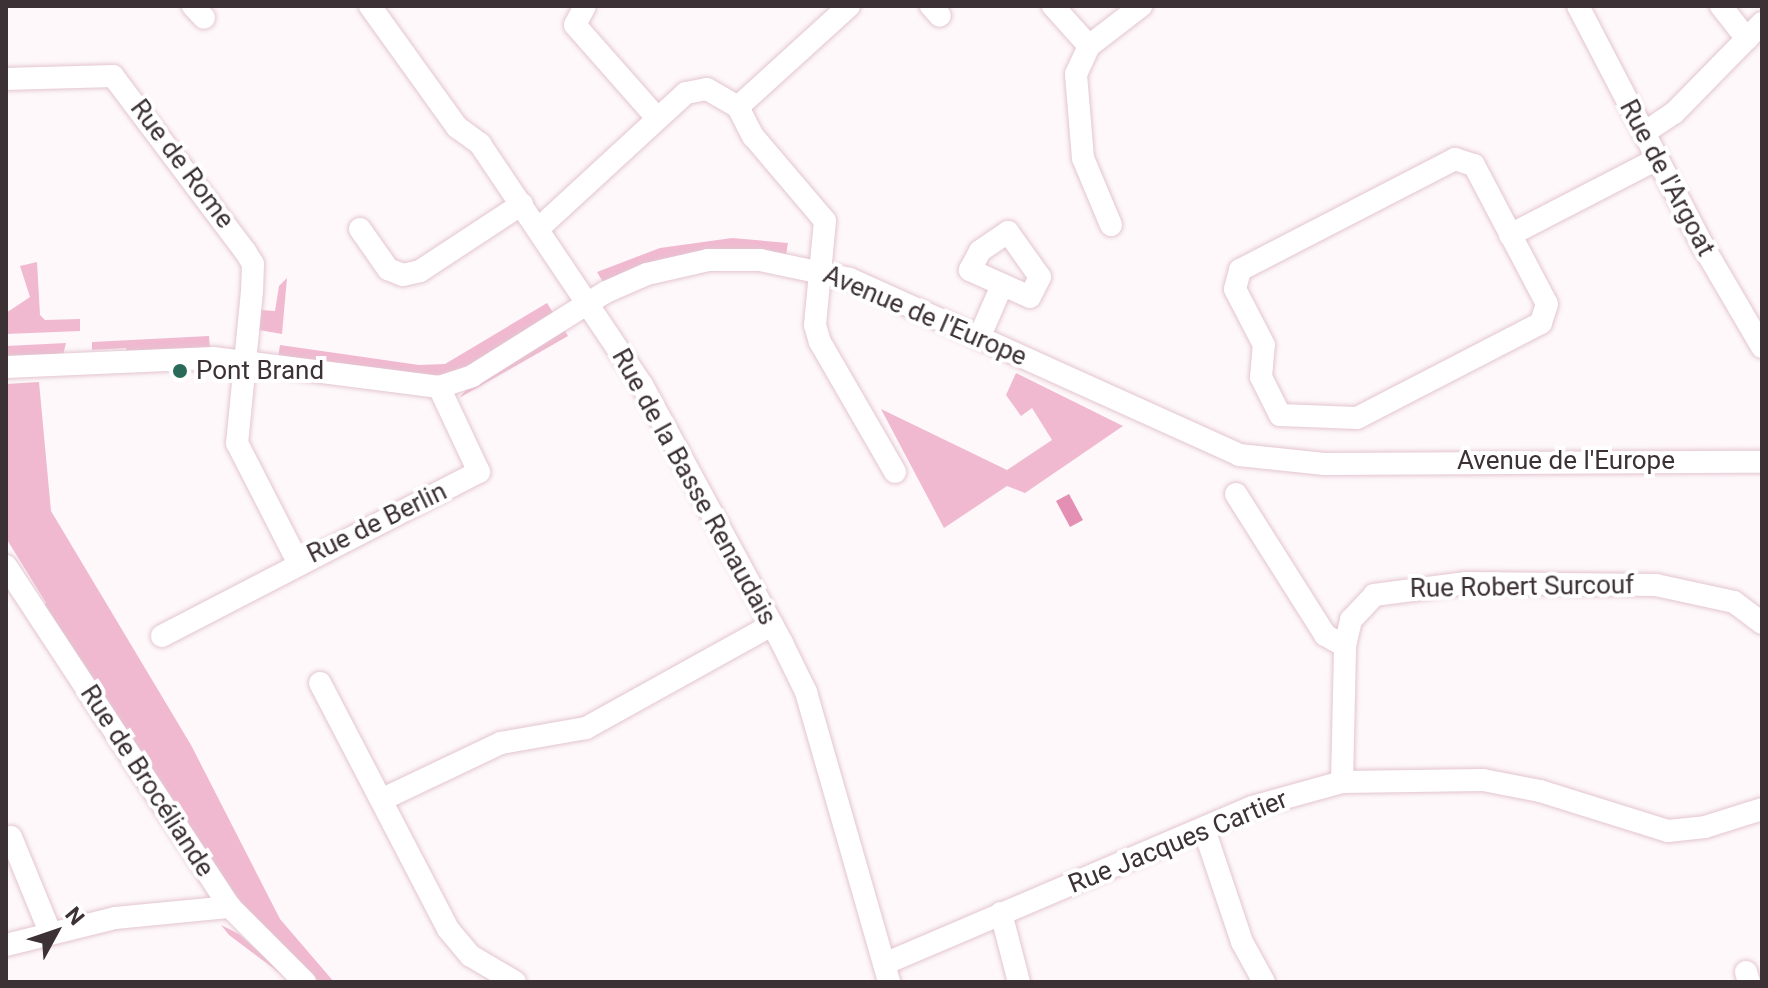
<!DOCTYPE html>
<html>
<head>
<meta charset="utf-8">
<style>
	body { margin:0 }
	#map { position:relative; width:1768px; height:988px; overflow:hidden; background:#fef8fa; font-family:Roboto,sans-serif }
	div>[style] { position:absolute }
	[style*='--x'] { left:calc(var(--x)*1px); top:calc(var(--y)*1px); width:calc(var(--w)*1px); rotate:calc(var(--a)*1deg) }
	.green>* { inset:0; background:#f0b9cf }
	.water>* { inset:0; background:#e48fb4 }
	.roads { filter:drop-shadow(0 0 2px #e3c5d1) drop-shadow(0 0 2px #e3c5d1) }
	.minor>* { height:22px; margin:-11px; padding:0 11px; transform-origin:11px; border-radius:11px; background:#fff }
	.dots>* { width:22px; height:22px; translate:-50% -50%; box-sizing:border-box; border:4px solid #fff; border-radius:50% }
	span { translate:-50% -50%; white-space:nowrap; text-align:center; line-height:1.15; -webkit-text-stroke:8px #fff; paint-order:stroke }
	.street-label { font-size:26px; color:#3c3135 }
	.poi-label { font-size:26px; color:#3c3135 }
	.left { translate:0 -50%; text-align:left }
	.frame { position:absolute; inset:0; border:8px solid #3c3135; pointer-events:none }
	.north { position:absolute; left:16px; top:892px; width:80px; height:80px; -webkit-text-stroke:6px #fff; paint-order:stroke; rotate:50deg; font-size:22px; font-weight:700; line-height:32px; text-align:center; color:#3c3135 }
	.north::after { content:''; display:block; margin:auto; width:28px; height:36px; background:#3c3135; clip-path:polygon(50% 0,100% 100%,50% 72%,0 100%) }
</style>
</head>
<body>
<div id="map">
	<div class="green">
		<i style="clip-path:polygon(732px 238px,788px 243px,786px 254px,603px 282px,597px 272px,660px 248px)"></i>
		<i style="clip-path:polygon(37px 262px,40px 315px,45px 320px,80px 319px,80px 331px,6px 334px,6px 313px,30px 297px,20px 266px)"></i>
		<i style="clip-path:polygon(287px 278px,282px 334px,259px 330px,261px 310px,275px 311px,279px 286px)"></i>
		<i style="clip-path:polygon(547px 303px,554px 314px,469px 368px,438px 377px,278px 357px,280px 345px,419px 365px,445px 364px)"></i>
		<i style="clip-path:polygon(563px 328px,568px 336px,459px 398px,467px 389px)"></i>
		<i style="clip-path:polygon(209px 336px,210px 349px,127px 352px,126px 348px,92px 350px,92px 342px)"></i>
		<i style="clip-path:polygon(66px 343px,63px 355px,6px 359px,6px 346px)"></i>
		<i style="clip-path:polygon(1016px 373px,1123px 426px,1025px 493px,1007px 486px,944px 528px,881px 409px,1007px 470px,1052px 440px,1032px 408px,1021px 416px,1006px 395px)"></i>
		<i style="clip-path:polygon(39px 382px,51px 511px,191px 745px,280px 919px,334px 982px,319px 982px,238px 900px,43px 605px,46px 603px,6px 538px,6px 384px)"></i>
		<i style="clip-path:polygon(221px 925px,239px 934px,292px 982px,229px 935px)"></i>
	</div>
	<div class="water">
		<i style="clip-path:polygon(1069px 494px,1083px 520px,1070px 527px,1056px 501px)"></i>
	</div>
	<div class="roads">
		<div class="minor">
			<i style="--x:193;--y:6;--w:16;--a:47"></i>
			<i style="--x:370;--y:6;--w:149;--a:54.3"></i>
			<i style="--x:457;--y:127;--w:29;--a:36"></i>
			<i style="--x:480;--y:144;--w:290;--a:56.1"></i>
			<i style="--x:642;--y:385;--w:294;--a:61.5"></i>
			<i style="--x:782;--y:643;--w:55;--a:63.9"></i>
			<i style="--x:806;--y:692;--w:302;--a:74"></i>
			<i style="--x:585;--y:6;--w:21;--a:118"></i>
			<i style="--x:575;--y:25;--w:124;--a:48.6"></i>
			<i style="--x:849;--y:6;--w:150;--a:137.7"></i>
			<i style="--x:738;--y:107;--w:33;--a:63"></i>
			<i style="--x:753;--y:136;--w:111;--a:49.7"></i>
			<i style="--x:825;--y:221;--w:104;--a:95.5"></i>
			<i style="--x:815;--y:325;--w:18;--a:74"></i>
			<i style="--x:820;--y:342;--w:150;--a:60"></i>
			<i style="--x:931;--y:6;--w:13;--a:48"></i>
			<i style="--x:1053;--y:6;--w:54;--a:48"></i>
			<i style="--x:1578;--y:6;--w:271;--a:62.5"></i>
			<i style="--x:1703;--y:246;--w:117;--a:59.7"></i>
			<i style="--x:1721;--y:6;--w:42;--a:51.8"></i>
			<i style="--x:6;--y:79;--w:107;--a:-1.6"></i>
			<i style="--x:113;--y:76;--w:219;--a:53"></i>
			<i style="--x:245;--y:251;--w:15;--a:58"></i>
			<i style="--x:253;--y:264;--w:27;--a:92"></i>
			<i style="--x:252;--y:291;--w:153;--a:95.6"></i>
			<i style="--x:237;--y:443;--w:136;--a:62.9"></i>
			<i style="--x:1644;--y:133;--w:36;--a:-34"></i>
			<i style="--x:1674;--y:113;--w:126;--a:-45.6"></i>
			<i style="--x:1455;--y:159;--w:20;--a:18"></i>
			<i style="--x:1474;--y:165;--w:157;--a:62.3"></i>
			<i style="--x:1547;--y:304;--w:20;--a:108"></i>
			<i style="--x:1541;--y:323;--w:207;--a:152.7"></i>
			<i style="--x:1357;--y:418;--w:77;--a:-177.8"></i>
			<i style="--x:1280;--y:415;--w:42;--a:-116.6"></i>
			<i style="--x:1261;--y:377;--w:32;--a:-85"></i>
			<i style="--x:1264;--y:345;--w:63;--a:-117.4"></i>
			<i style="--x:1235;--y:289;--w:20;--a:-75"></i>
			<i style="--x:1240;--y:270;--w:242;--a:-27.3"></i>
			<i style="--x:1111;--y:225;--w:73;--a:-112.7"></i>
			<i style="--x:1083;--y:158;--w:84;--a:-94.8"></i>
			<i style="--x:1076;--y:74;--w:31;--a:-65"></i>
			<i style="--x:1089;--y:46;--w:66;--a:-37.6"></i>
			<i style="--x:360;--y:229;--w:49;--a:55"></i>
			<i style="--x:388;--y:269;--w:16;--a:22"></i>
			<i style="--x:403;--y:275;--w:17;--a:-13"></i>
			<i style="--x:420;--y:271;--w:122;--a:-33.3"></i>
			<i style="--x:538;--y:229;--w:201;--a:-42.6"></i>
			<i style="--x:686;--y:93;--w:21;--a:-11"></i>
			<i style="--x:707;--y:89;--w:36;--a:30"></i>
			<i style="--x:1008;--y:232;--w:55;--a:54.6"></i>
			<i style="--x:1040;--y:277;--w:22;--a:117"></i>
			<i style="--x:1030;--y:297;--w:66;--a:-155.8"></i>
			<i style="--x:970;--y:270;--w:21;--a:-62"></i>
			<i style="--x:980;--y:251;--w:34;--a:-34"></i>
			<i style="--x:1510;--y:235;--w:165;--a:-27.3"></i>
			<i style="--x:979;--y:338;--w:58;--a:-66.5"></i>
			<i style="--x:6;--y:367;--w:207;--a:-2.5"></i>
			<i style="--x:213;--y:358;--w:228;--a:7.3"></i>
			<i style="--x:439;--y:387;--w:35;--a:-18"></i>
			<i style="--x:472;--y:376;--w:158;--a:-32.1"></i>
			<i style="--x:606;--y:292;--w:45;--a:-23.7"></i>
			<i style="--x:647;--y:274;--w:63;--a:-12.9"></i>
			<i style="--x:708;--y:260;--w:52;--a:0"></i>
			<i style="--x:760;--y:260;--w:92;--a:11.9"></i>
			<i style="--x:850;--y:279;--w:427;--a:24.3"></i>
			<i style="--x:1239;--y:455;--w:86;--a:6"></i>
			<i style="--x:1325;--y:464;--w:437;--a:-0.3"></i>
			<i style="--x:1236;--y:494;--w:167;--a:57.7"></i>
			<i style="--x:1325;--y:635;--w:23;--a:29"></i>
			<i style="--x:6;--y:566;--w:408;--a:56.7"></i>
			<i style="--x:230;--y:907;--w:106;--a:45"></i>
			<i style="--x:162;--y:636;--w:357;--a:-27.4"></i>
			<i style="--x:479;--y:472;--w:94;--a:-115.2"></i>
			<i style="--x:320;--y:683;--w:277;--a:62.5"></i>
			<i style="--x:448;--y:929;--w:35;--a:50"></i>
			<i style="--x:471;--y:956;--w:51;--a:30.6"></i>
			<i style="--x:1342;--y:782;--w:136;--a:-88.7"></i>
			<i style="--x:1345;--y:646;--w:27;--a:-77"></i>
			<i style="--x:1351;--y:620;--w:34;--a:-47"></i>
			<i style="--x:1374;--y:595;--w:93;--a:-7.4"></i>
			<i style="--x:1466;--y:583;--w:190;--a:0.6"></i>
			<i style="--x:1656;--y:585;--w:80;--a:12.3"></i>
			<i style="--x:1734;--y:602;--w:35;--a:37"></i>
			<i style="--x:383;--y:799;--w:131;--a:-25.4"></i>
			<i style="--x:501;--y:743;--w:86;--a:-10"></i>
			<i style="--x:586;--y:728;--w:213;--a:-29"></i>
			<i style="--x:1204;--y:829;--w:119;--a:71.4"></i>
			<i style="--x:1242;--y:942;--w:46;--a:61.2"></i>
			<i style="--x:11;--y:837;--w:103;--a:67.7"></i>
			<i style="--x:1001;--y:913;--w:71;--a:75.4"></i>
			<i style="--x:6;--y:945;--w:112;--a:-13.9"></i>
			<i style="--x:115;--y:918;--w:116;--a:-5.5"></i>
			<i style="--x:884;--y:964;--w:400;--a:-23.1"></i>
			<i style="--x:1252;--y:807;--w:93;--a:-15.5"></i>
			<i style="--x:1342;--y:782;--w:141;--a:-0.8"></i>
			<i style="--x:1483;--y:780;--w:58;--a:10.9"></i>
			<i style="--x:1540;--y:791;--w:134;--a:17.4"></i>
			<i style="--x:1668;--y:831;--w:37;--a:-6"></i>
			<i style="--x:1705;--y:827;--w:60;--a:-17.5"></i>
			<i style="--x:1746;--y:972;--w:10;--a:73"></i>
		</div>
	</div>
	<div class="dots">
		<i style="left:180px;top:371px;background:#296a59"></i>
	</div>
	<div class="street-label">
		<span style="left:182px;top:164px;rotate:53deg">Rue de Rome</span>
		<span style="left:1667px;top:178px;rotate:62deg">Rue de l'Argoat</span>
		<span style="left:925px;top:316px;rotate:23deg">Avenue de l'Europe</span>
		<span style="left:1566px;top:461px">Avenue de l'Europe</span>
		<span style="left:694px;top:487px;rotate:61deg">Rue de la Basse Renaudais</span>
		<span style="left:377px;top:523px;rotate:-26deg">Rue de Berlin</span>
		<span style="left:1522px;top:587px;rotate:-1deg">Rue Robert Surcouf</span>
		<span style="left:147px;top:781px;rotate:57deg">Rue de Brocéliande</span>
		<span style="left:1178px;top:842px;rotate:-22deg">Rue Jacques Cartier</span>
	</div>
	<div class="poi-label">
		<span class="left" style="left:196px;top:371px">Pont Brand</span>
	</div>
	<div class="frame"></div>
	<div class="north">N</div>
</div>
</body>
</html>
